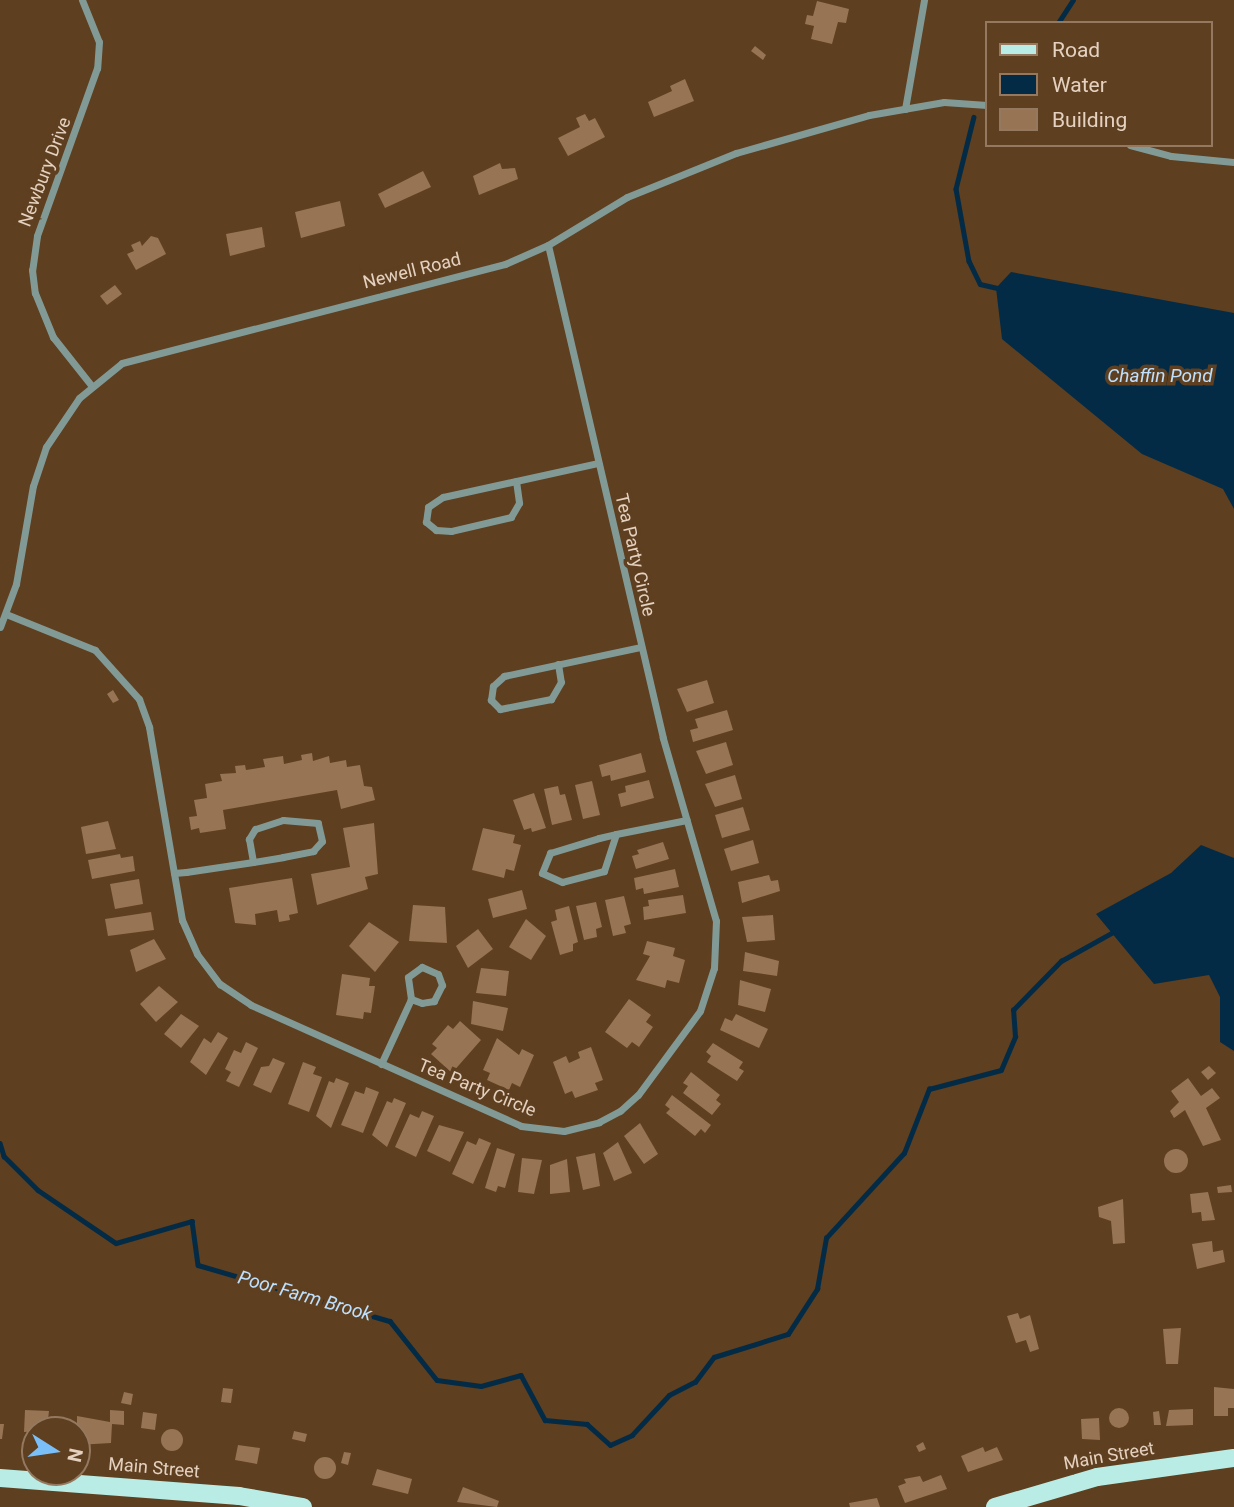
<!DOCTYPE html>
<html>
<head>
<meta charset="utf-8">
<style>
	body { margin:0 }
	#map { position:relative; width:1234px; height:1507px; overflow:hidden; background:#5e3f20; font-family:Roboto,sans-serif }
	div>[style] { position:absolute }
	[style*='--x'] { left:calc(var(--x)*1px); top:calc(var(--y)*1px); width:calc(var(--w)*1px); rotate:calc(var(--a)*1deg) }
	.water>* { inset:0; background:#042b46 }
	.stream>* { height:4.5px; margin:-2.25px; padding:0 2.25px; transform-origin:2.25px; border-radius:2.25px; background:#042b46 }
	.building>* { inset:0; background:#967454 }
	.round { border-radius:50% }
	.street>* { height:7px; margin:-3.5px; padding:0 3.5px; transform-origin:3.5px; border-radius:3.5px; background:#829a96 }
	.primary>* { height:18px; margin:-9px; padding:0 9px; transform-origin:9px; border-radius:9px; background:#b9ece4 }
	span { translate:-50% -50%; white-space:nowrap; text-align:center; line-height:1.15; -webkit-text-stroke:7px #5e3f20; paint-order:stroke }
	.street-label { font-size:18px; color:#e4d1c0 }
	.water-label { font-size:19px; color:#bde0fe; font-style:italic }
	.legend { position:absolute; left:985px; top:21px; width:228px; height:126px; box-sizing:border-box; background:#5e3f20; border:2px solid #947960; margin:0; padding:9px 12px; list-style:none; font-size:21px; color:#e4d1c0 }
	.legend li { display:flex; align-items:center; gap:14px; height:35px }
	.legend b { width:35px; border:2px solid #947960 }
	.north { position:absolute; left:21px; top:1416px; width:70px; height:70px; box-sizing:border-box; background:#5e3f20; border:2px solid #947960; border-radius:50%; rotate:102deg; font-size:19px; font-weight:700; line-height:28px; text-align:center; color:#e4d1c0 }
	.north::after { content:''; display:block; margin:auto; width:24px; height:32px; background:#7abff8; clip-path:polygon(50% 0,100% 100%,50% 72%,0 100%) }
</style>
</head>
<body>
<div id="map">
	<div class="water">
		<i style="clip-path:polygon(1011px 272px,1234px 313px,1234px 509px,1223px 489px,1142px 454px,1002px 339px,996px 288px)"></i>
		<i style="clip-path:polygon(1201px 845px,1234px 858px,1234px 1051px,1220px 1042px,1220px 997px,1209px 975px,1154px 984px,1096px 914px,1171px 873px)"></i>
	</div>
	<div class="stream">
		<i style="--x:1058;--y:23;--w:27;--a:-57"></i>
		<i style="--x:974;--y:117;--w:74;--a:104"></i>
		<i style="--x:956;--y:189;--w:73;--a:79.8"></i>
		<i style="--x:969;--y:261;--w:25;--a:64"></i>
		<i style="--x:980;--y:284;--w:23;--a:13"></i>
		<i style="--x:0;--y:1143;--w:14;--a:73"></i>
		<i style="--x:4;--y:1156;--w:48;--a:45"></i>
		<i style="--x:38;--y:1190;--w:94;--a:34.2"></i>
		<i style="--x:116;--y:1243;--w:79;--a:-16.1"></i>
		<i style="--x:192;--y:1221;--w:44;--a:82.2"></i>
		<i style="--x:198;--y:1265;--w:200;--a:16.3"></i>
		<i style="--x:390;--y:1321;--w:75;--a:51.5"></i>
		<i style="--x:437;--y:1380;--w:44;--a:7.8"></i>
		<i style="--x:481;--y:1386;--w:41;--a:-15.4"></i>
		<i style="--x:521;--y:1375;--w:51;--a:61.9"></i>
		<i style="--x:545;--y:1420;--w:42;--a:5.4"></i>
		<i style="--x:587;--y:1424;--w:31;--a:42"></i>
		<i style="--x:610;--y:1445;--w:24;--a:-24"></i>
		<i style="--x:632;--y:1435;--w:54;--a:-47.2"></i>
		<i style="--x:669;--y:1395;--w:29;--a:-27"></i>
		<i style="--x:695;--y:1382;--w:31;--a:-53"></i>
		<i style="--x:714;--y:1357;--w:77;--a:-17.3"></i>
		<i style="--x:788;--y:1334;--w:54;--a:-57.2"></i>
		<i style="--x:817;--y:1289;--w:52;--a:-80"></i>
		<i style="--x:826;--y:1238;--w:115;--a:-47.5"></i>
		<i style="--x:904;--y:1153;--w:69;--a:-68.7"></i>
		<i style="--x:929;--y:1089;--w:74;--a:-14.8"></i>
		<i style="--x:1001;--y:1070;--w:36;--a:-67"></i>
		<i style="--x:1015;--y:1037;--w:27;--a:-94"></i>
		<i style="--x:1013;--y:1010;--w:69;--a:-45.6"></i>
		<i style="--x:1061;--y:961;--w:62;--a:-29.1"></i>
	</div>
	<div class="building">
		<i style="clip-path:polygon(817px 1px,849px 9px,846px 23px,838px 22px,832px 44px,811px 39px,814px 26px,805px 24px,807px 15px,813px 16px)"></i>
		<i style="clip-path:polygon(755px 46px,766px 55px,763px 60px,751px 51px)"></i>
		<i style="clip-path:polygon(685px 79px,694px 101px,654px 117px,648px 102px,672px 91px,670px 86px)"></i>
		<i style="clip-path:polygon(585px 114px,589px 121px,595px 118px,605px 137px,568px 156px,558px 138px,580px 127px,576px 118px)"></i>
		<i style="clip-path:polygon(500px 163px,502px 169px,515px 168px,518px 179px,479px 195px,473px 176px)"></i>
		<i style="clip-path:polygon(423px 171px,431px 187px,385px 208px,378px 194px)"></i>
		<i style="clip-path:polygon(340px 201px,345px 226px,301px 238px,295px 212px)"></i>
		<i style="clip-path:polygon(262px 227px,265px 247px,230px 256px,226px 234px)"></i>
		<i style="clip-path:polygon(151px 236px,158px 238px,166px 254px,136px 270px,127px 254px,134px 251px,131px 245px,140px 241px,142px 246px)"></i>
		<i style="clip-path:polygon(115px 285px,122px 294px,107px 305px,100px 296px)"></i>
		<i style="clip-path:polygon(707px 680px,714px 703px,687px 712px,677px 689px)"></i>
		<i style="clip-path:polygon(113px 690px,119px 700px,113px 703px,107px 694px)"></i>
		<i style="clip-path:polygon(727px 710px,733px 730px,693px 742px,690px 730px,698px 728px,695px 719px)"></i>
		<i style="clip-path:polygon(726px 742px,733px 765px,706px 774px,696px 751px)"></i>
		<i style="clip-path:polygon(312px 753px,313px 761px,329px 756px,330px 763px,346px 760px,347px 767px,360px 765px,364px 786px,372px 787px,375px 800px,341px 809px,337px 790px,223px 810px,226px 829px,200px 833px,199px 828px,191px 830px,189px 817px,197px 816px,194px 800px,207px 798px,205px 784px,222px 781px,220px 774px,236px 773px,235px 766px,245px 765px,246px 770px,265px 767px,263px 759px,283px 756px,284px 764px,302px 760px,301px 755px)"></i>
		<i style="clip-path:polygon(641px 753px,646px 772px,611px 781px,610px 775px,602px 777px,599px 765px)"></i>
		<i style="clip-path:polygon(735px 775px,742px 799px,715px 807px,705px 784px)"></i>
		<i style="clip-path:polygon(649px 780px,654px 798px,621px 807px,618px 794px,626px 792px,625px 786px)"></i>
		<i style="clip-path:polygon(592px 781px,600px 815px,583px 819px,575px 785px)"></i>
		<i style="clip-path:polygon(558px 786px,560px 795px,565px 794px,572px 820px,552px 825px,544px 789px)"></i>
		<i style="clip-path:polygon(534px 793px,546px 828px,532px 832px,531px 828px,524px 830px,513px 800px)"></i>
		<i style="clip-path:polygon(743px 807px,750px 830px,722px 838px,715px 815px)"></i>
		<i style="clip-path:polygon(108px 821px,116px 849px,86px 854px,81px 827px)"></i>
		<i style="clip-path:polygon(374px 823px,378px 874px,365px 877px,368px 889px,317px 905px,311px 874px,350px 867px,343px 828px)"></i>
		<i style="clip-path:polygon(483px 828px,515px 835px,513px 843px,521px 845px,514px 871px,506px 869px,504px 878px,472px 870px)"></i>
		<i style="clip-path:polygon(753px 840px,759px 863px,731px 871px,724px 849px)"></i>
		<i style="clip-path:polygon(663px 842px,669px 859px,636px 869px,632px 856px,639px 854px,637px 850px)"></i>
		<i style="clip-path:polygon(120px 854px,121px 858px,133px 856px,135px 871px,92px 879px,88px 860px)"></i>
		<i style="clip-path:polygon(675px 869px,679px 887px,644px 894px,643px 888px,636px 890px,634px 878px)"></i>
		<i style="clip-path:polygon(769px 875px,771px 881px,778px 880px,780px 891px,742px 903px,738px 882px)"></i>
		<i style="clip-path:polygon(292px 878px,298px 913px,289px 915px,290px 920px,279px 922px,277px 910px,255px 914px,256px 925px,235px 923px,229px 888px)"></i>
		<i style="clip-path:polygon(139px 879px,143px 904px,115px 909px,110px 884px)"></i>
		<i style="clip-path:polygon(522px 890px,527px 909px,493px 918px,488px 899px)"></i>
		<i style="clip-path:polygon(683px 895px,686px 913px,644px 920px,643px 907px,649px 906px,648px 900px)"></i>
		<i style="clip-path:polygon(624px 896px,631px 924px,624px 926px,626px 933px,613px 936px,605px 900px)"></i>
		<i style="clip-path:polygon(596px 902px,602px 927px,596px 929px,597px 937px,584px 940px,576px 906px)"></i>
		<i style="clip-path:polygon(413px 905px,445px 907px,447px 943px,409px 941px)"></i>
		<i style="clip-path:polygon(569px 906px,578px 942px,573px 944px,573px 951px,560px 955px,551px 922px,557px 920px,555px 910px)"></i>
		<i style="clip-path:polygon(151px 912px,154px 930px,108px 936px,105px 919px)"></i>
		<i style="clip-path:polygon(773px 915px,775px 940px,747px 942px,742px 917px)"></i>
		<i style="clip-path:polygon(526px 919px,546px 936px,531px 960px,509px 947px)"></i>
		<i style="clip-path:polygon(369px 922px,399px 942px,375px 972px,349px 946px)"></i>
		<i style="clip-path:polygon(478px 929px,493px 949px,468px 968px,456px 946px)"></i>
		<i style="clip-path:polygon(154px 939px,166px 959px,136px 972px,130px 950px)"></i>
		<i style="clip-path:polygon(647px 941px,675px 948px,673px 956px,685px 960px,679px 983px,667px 980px,665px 988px,636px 980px,650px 956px,643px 954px)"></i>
		<i style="clip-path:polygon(745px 952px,779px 961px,777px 976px,743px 971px)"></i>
		<i style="clip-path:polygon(481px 968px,509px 971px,506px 996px,476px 993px)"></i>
		<i style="clip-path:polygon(342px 974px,370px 978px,369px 986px,375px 986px,371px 1013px,364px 1012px,363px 1019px,336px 1015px)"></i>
		<i style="clip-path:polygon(740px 980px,771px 989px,765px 1012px,738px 1005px)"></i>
		<i style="clip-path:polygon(159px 986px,178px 1002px,156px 1022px,140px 1004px)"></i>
		<i style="clip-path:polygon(629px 999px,651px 1015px,646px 1022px,653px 1027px,639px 1047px,632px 1042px,627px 1048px,605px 1032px)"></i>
		<i style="clip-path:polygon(473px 1001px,508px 1008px,503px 1031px,471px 1024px)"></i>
		<i style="clip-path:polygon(181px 1014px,199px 1026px,181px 1048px,164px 1034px)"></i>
		<i style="clip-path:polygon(736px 1014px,768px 1029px,759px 1048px,720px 1030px,725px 1018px,732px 1021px)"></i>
		<i style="clip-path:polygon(460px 1021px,481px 1040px,452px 1073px,431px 1054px,437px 1048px,432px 1044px,448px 1025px,453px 1029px)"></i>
		<i style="clip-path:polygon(218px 1032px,228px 1038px,206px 1075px,190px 1062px,204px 1038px,211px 1043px)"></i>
		<i style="clip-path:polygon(497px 1038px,519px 1055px,522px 1049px,534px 1055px,520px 1087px,512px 1083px,509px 1090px,487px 1080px,490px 1073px,483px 1070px)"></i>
		<i style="clip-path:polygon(246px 1042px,258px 1048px,239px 1087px,226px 1081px,231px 1072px,225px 1069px,234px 1050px,241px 1053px)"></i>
		<i style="clip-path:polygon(713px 1043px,743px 1062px,739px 1068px,744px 1071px,737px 1081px,707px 1062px,711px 1056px,706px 1052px)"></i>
		<i style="clip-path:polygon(591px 1047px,603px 1080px,595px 1083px,598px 1090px,575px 1098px,572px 1091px,565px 1094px,553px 1062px,566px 1056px,569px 1063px,580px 1058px,578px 1052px)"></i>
		<i style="clip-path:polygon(273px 1058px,285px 1063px,271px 1093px,253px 1085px,261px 1067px,269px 1066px)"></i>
		<i style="clip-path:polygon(303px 1062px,316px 1067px,313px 1074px,322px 1077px,309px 1112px,288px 1104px)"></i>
		<i style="clip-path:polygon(1209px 1066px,1216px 1073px,1208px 1080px,1201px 1072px)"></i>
		<i style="clip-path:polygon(691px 1072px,720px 1095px,716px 1100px,721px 1104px,712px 1115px,683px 1093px,688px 1086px,683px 1083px)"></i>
		<i style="clip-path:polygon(336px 1078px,349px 1083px,331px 1128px,316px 1116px,329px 1081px,334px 1083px)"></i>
		<i style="clip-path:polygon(1188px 1078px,1201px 1096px,1212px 1088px,1220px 1098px,1206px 1108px,1221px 1140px,1203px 1146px,1185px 1110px,1174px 1118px,1170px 1111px,1179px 1102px,1171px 1091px)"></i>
		<i style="clip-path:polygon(366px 1087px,379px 1092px,363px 1133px,341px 1125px,355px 1091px,364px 1094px)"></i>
		<i style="clip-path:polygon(672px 1095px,711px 1125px,705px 1133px,701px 1129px,695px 1136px,666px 1113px,670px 1109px,665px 1105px)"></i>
		<i style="clip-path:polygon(394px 1098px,406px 1103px,387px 1147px,372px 1135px,387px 1101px,392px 1103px)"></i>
		<i style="clip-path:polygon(422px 1111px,434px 1116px,416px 1157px,395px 1147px,410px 1114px,419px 1118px)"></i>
		<i style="clip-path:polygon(640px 1123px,658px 1154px,644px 1164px,624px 1136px)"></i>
		<i style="clip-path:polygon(439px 1125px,464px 1132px,450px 1162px,427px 1151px)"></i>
		<i style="clip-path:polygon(479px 1138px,491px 1143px,473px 1184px,452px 1174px,467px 1141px,476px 1145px)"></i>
		<i style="clip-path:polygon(618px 1142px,632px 1173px,614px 1181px,603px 1153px)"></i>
		<i style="clip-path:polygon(497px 1148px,515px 1154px,505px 1188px,498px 1186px,496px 1192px,485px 1188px)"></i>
		<i class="round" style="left:1164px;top:1149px;width:24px;height:24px"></i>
		<i style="clip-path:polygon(595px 1153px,600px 1186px,583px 1190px,576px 1157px)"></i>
		<i style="clip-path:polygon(522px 1158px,542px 1160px,534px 1194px,518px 1192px)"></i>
		<i style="clip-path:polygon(567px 1159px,570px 1192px,550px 1194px,550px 1165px)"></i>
		<i style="clip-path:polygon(1231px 1185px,1232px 1192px,1218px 1193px,1217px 1187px)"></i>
		<i style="clip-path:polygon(1208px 1192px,1215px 1220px,1202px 1221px,1201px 1212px,1192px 1213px,1190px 1194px)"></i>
		<i style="clip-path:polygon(1123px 1199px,1125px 1243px,1113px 1244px,1111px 1221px,1099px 1217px,1098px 1207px)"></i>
		<i style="clip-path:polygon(1212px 1241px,1213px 1252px,1223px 1250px,1225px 1262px,1197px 1269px,1192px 1244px)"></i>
		<i style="clip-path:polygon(1018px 1313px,1020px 1319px,1030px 1315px,1039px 1349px,1030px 1352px,1026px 1340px,1016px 1343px,1007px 1316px)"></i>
		<i style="clip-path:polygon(1181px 1328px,1178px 1364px,1166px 1364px,1163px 1329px)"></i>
		<i style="clip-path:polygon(1214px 1387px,1234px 1389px,1234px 1408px,1228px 1408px,1228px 1416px,1214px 1416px)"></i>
		<i style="clip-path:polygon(223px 1388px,233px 1389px,231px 1403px,221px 1402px)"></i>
		<i style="clip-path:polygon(124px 1392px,133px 1394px,131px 1405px,121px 1403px)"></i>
		<i class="round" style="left:1109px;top:1408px;width:20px;height:20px"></i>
		<i style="clip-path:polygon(1193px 1409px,1193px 1425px,1166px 1426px,1169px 1410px)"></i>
		<i style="clip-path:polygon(25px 1410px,49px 1411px,48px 1420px,58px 1420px,58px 1430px,24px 1432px)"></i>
		<i style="clip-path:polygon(110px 1410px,124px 1411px,124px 1425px,112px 1424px,111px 1443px,77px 1445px,77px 1416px,110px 1422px)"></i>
		<i style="clip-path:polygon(1159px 1411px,1161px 1425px,1154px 1425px,1153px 1412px)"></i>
		<i style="clip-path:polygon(143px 1412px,157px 1414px,155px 1430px,141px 1428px)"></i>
		<i style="clip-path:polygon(1099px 1418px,1100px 1440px,1082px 1439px,1081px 1419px)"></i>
		<i style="clip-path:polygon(0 1424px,4px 1424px,2px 1439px,0 1439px)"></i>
		<i class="round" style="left:161px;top:1429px;width:22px;height:22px"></i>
		<i style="clip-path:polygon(294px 1431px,307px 1434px,305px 1442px,292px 1439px)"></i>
		<i style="clip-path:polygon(923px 1442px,926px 1449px,919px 1452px,916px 1446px)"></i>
		<i style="clip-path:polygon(238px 1445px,260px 1448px,257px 1464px,235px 1460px)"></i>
		<i style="clip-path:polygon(983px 1447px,985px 1452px,997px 1447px,1003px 1460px,968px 1472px,961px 1456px)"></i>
		<i style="clip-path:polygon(344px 1452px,351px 1453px,348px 1465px,341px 1463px)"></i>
		<i class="round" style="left:314px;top:1457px;width:22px;height:22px"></i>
		<i style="clip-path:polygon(377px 1469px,412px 1479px,408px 1494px,372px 1485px)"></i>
		<i style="clip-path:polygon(941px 1475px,947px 1489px,905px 1503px,898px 1486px,906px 1483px,904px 1479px,920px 1476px,923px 1482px)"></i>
		<i style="clip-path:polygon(463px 1487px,499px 1501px,497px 1507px,457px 1502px)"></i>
		<i style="clip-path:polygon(877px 1498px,880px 1507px,850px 1507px,849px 1503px)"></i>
	</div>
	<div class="street">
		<i style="--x:82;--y:0;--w:45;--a:68"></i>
		<i style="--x:99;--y:42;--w:26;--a:94"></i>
		<i style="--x:97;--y:68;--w:178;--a:109.7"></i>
		<i style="--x:37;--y:236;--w:34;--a:98"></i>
		<i style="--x:32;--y:270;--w:23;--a:83"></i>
		<i style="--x:35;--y:293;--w:48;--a:67.8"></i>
		<i style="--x:53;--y:337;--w:61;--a:51.6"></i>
		<i style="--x:905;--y:109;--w:111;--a:-80.1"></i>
		<i style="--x:1130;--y:145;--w:42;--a:15"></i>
		<i style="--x:1171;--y:156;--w:63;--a:5.4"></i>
		<i style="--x:516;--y:481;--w:22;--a:82"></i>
		<i style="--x:519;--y:503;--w:16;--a:120"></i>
		<i style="--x:511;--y:517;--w:62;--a:166.9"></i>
		<i style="--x:451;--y:531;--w:15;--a:-176"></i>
		<i style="--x:436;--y:530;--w:13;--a:-141"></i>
		<i style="--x:426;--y:522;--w:15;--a:-82"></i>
		<i style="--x:428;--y:507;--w:18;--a:-34"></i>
		<i style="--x:443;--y:497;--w:158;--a:-12.4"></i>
		<i style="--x:6;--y:614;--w:96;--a:22"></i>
		<i style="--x:95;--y:650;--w:66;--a:48.1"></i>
		<i style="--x:139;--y:699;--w:30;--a:70"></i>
		<i style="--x:149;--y:727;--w:196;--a:80.3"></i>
		<i style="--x:182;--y:920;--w:37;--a:66"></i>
		<i style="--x:197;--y:954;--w:38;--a:53"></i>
		<i style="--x:220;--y:984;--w:37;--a:34"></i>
		<i style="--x:251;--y:1005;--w:296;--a:24.1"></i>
		<i style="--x:521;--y:1126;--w:43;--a:6.6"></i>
		<i style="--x:564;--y:1131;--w:36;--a:-14"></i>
		<i style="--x:599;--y:1122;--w:24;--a:-28"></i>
		<i style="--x:620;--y:1111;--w:24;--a:-42"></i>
		<i style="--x:638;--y:1095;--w:104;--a:-53.6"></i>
		<i style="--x:700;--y:1011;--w:45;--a:-72"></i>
		<i style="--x:714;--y:968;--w:47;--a:-87.6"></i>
		<i style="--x:716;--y:921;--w:191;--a:-106.2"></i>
		<i style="--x:663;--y:738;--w:506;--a:-103.13"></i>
		<i style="--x:0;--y:627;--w:46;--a:-69.6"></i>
		<i style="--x:16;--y:584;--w:99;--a:-80.2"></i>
		<i style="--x:33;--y:486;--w:41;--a:-71.6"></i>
		<i style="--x:46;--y:447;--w:59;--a:-56"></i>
		<i style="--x:79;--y:398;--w:55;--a:-39.1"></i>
		<i style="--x:122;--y:363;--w:396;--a:-14.5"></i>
		<i style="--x:505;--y:264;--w:47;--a:-23.8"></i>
		<i style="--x:548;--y:245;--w:92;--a:-31.3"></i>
		<i style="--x:627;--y:197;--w:118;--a:-22"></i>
		<i style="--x:736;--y:153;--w:138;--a:-15.9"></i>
		<i style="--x:869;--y:115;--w:76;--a:-9.8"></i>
		<i style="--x:944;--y:102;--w:43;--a:4"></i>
		<i style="--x:558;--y:664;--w:18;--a:81"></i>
		<i style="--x:561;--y:682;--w:20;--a:120"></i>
		<i style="--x:551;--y:699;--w:52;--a:168.9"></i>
		<i style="--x:500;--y:709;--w:13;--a:-135"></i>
		<i style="--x:491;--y:700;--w:14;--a:-82"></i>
		<i style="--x:493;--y:686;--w:15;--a:-42"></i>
		<i style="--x:504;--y:676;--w:139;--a:-12"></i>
		<i style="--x:616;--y:834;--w:39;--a:108"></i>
		<i style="--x:604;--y:871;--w:43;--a:165.3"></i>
		<i style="--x:562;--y:882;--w:22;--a:-156"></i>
		<i style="--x:542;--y:873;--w:22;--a:-68"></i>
		<i style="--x:550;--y:853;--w:51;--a:-17"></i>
		<i style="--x:599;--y:838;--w:17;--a:-13"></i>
		<i style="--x:616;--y:834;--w:72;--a:-11.2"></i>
		<i style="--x:174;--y:873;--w:12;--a:-5"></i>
		<i style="--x:186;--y:872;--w:68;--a:-8.5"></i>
		<i style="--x:253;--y:862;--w:30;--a:-9"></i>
		<i style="--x:283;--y:857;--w:31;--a:-11"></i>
		<i style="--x:313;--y:851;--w:13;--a:-48"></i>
		<i style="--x:322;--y:841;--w:18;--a:-103"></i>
		<i style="--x:318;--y:823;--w:35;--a:-175"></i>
		<i style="--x:283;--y:820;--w:29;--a:162"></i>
		<i style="--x:255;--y:829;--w:12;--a:121"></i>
		<i style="--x:249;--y:839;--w:23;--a:80"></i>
		<i style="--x:381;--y:1064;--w:72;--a:-65.2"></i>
		<i style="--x:411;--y:999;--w:22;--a:-98"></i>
		<i style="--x:408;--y:977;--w:17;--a:-36"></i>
		<i style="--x:422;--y:967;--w:17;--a:24"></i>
		<i style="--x:438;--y:974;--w:12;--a:70"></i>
		<i style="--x:442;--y:985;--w:18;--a:117"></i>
		<i style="--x:434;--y:1001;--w:12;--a:171"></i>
		<i style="--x:422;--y:1003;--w:12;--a:-160"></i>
	</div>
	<div class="primary">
		<i style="--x:0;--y:1478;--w:240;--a:4.3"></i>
		<i style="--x:239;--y:1496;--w:65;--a:9.8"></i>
		<i style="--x:995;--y:1507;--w:106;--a:-16.4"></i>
		<i style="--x:1097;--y:1477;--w:138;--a:-7.9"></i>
	</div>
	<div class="street-label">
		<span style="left:45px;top:172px;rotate:-69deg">Newbury Drive</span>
		<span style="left:412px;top:271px;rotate:-14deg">Newell Road</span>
		<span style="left:635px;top:555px;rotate:77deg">Tea Party Circle</span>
		<span style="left:477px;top:1088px;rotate:22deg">Tea Party Circle</span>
		<span style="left:1109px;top:1456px;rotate:-10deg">Main Street</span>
		<span style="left:154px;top:1468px;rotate:5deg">Main Street</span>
	</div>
	<div class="water-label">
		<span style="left:1160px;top:376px">Chaffin Pond</span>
		<span style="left:305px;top:1296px;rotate:16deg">Poor Farm Brook</span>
	</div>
	<ul class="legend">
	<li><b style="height:9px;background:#b9ece4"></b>Road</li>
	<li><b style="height:19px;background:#042b46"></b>Water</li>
	<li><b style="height:19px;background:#967454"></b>Building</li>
	</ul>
	<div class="north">N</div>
</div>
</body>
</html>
